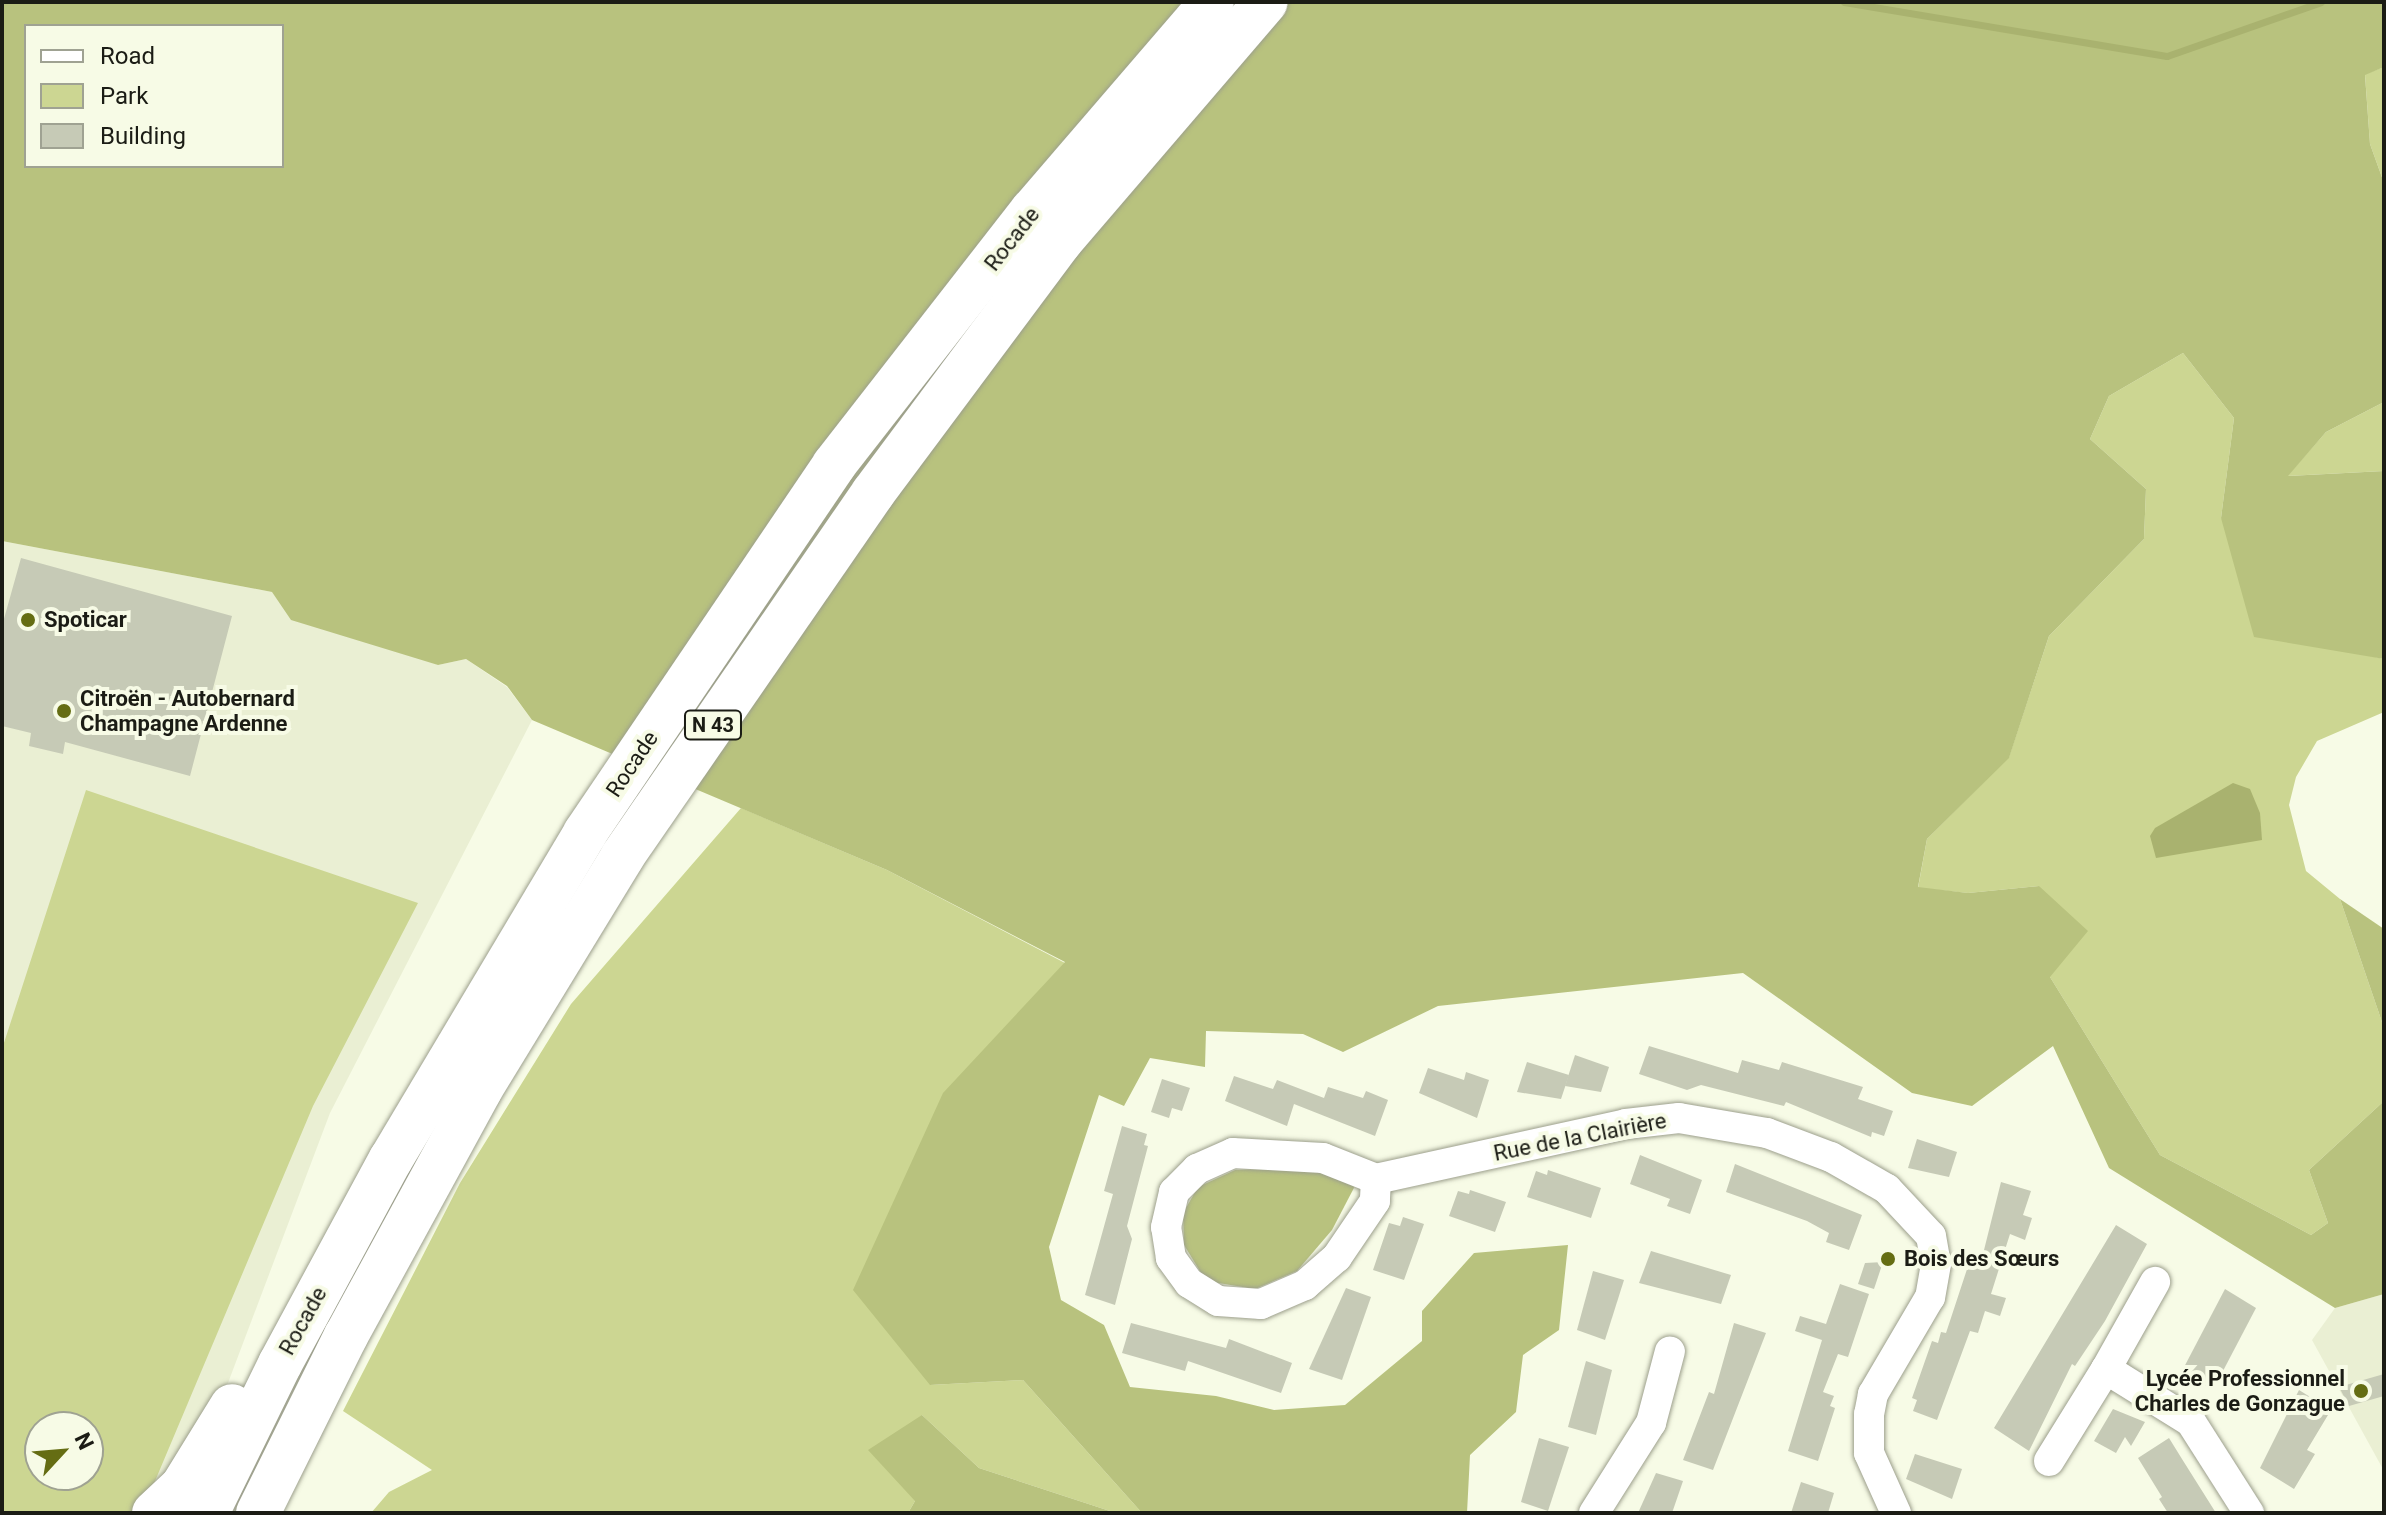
<!DOCTYPE html>
<html>
<head>
<meta charset="utf-8">
<style>
	body { margin:0 }
	#map { position:relative; width:2386px; height:1515px; overflow:hidden; background:#f7fbe6; font-family:Roboto,sans-serif }
	div>[style] { position:absolute }
	[style*='--x'] { left:calc(var(--x)*1px); top:calc(var(--y)*1px); width:calc(var(--w)*1px); rotate:calc(var(--a)*1deg) }
	.built>* { inset:0; background:#eaefd3 }
	.green>* { inset:0; background:#ccd692 }
	.forest>* { inset:0; background:#b8c27e }
	.water>* { inset:0; background:#a9b26f }
	.stream>* { height:7px; margin:-3.5px; padding:0 3.5px; transform-origin:3.5px; border-radius:3.5px; background:#a9b26f }
	.building>* { inset:0; background:#c6cab6 }
	.roads { filter:drop-shadow(0 0 2px #9c9f8c) drop-shadow(0 0 2px #9c9f8c) }
	.minor>* { height:30px; margin:-15px; padding:0 15px; transform-origin:15px; border-radius:15px; background:#fff }
	.highway>* { height:44px; margin:-22px; padding:0 22px; transform-origin:22px; border-radius:22px; background:#fff }
	.dots>* { width:22px; height:22px; translate:-50% -50%; box-sizing:border-box; border:4px solid #f7fbe6; border-radius:50% }
	span { translate:-50% -50%; white-space:nowrap; text-align:center; line-height:1.15; -webkit-text-stroke:8px #f7fbe6; paint-order:stroke }
	.shield-label span { padding:2px 6px; background:#f7fbe6; border:2px solid; border-radius:6px; -webkit-text-stroke-width:0 }
	.shield-label { font-size:20px; color:#1b1c15; font-weight:700 }
	.street-label { font-size:22px; color:#1b1c15 }
	.poi-label { font-size:22px; color:#1b1c15; font-weight:700 }
	.left { translate:0 -50%; text-align:left }
	.right { translate:-100% -50%; text-align:right }
	.frame { position:absolute; inset:0; border:4px solid #1b1c15; pointer-events:none }
	.legend { position:absolute; left:24px; top:24px; width:260px; height:144px; box-sizing:border-box; background:#f7fbe6; border:2px solid #9fa292; margin:0; padding:10px 14px; list-style:none; font-size:24px; color:#1b1c15 }
	.legend li { display:flex; align-items:center; gap:16px; height:40px }
	.legend b { width:40px; border:2px solid #9fa292 }
	.north { position:absolute; left:24px; top:1411px; width:80px; height:80px; box-sizing:border-box; background:#f7fbe6; border:2px solid #9fa292; border-radius:50%; rotate:64deg; font-size:22px; font-weight:700; line-height:32px; text-align:center; color:#1b1c15 }
	.north::after { content:''; display:block; margin:auto; width:28px; height:36px; background:#656d13; clip-path:polygon(50% 0,100% 100%,50% 72%,0 100%) }
</style>
</head>
<body>
<div id="map">
	<div class="built">
		<i style="clip-path:polygon(evenodd,2px 541px,272px 592px,438px 665px,466px 659px,507px 687px,532px 720px,330px 1113px,214px 1420px,165px 1513px,2px 1513px,2px 541px,40px 1427px,88px 1427px,88px 1475px,40px 1475px,40px 1427px)"></i>
		<i style="clip-path:polygon(2384px 1294px,2384px 1471px,2312px 1340px,2335px 1308px)"></i>
	</div>
	<div class="green">
		<i style="clip-path:polygon(2384px 67px,2384px 183px,2370px 144px,2365px 74px)"></i>
		<i style="clip-path:polygon(2183px 353px,2234px 418px,2221px 518px,2362px 654px,2384px 659px,2384px 712px,2317px 741px,2296px 777px,2289px 805px,2306px 871px,2340px 899px,2384px 1028px,2384px 1101px,2309px 1170px,2328px 1223px,2311px 1235px,2160px 1155px,2050px 977px,2039px 886px,1968px 893px,1918px 888px,1927px 839px,2009px 757px,2049px 636px,2144px 539px,2146px 489px,2090px 439px,2109px 396px)"></i>
		<i style="clip-path:polygon(2384px 402px,2384px 471px,2287px 476px,2326px 432px)"></i>
		<i style="clip-path:polygon(evenodd,86px 790px,418px 903px,313px 1106px,142px 1512px,2px 1513px,2px 1049px,86px 790px,40px 1427px,88px 1427px,88px 1475px,40px 1475px,40px 1427px)"></i>
		<i style="clip-path:polygon(741px 808px,887px 870px,1065px 963px,950px 1087px,930px 1385px,1023px 1380px,1142px 1513px,1116px 1513px,979px 1468px,922px 1415px,915px 1501px,908px 1513px,371px 1513px,389px 1492px,432px 1470px,343px 1411px,460px 1183px,571px 1004px)"></i>
	</div>
	<div class="forest">
		<i style="clip-path:polygon(evenodd,2px 2px,2384px 2px,2384px 67px,2365px 75px,2370px 144px,2384px 183px,2384px 402px,2326px 432px,2288px 476px,2384px 471px,2384px 659px,2254px 637px,2221px 518px,2234px 418px,2183px 353px,2109px 396px,2090px 439px,2146px 489px,2144px 539px,2049px 636px,2009px 758px,1927px 839px,1918px 887px,1968px 893px,2039px 886px,2088px 931px,2050px 977px,2160px 1155px,2311px 1235px,2328px 1223px,2309px 1170px,2384px 1101px,2384px 1294px,2335px 1308px,2109px 1168px,2053px 1046px,1972px 1106px,1912px 1093px,1743px 973px,1438px 1006px,1343px 1052px,1303px 1034px,1206px 1031px,1205px 1067px,1150px 1058px,1124px 1106px,1099px 1095px,1049px 1247px,1061px 1300px,1104px 1325px,1130px 1387px,1216px 1396px,1274px 1410px,1345px 1405px,1422px 1341px,1422px 1311px,1474px 1253px,1568px 1245px,1559px 1330px,1523px 1355px,1516px 1412px,1470px 1455px,1467px 1513px,1142px 1513px,1023px 1380px,930px 1385px,853px 1290px,943px 1093px,1065px 962px,887px 870px,532px 720px,507px 686px,466px 659px,438px 665px,291px 620px,272px 592px,2px 541px,2px 2px,26px 26px,282px 26px,282px 166px,26px 166px,26px 26px)"></i>
		<i style="clip-path:polygon(2340px 899px,2384px 929px,2384px 1028px)"></i>
		<i style="clip-path:polygon(1311px 1167px,1356px 1184px,1332px 1230px,1297px 1271px,1255px 1289px,1206px 1281px,1184px 1245px,1183px 1213px,1198px 1187px,1235px 1170px)"></i>
		<i style="clip-path:polygon(922px 1415px,979px 1468px,1116px 1513px,908px 1513px,915px 1501px,868px 1450px)"></i>
	</div>
	<div class="water">
		<i style="clip-path:polygon(2233px 783px,2250px 789px,2260px 813px,2262px 840px,2156px 858px,2150px 836px,2155px 828px)"></i>
	</div>
	<div class="stream">
		<i style="--x:1844;--y:2;--w:327;--a:9.5"></i>
		<i style="--x:2167;--y:56;--w:163;--a:-19.3"></i>
	</div>
	<div class="building">
		<i style="clip-path:polygon(21px 558px,232px 616px,190px 776px,65px 742px,63px 754px,29px 746px,31px 733px,2px 726px,2px 626px)"></i>
		<i style="clip-path:polygon(1649px 1046px,1738px 1073px,1742px 1060px,1779px 1070px,1782px 1062px,1863px 1087px,1858px 1099px,1893px 1111px,1884px 1136px,1872px 1132px,1871px 1137px,1786px 1102px,1784px 1106px,1701px 1085px,1687px 1090px,1639px 1074px)"></i>
		<i style="clip-path:polygon(1575px 1055px,1609px 1067px,1601px 1092px,1565px 1086px)"></i>
		<i style="clip-path:polygon(1527px 1062px,1569px 1075px,1561px 1099px,1517px 1092px)"></i>
		<i style="clip-path:polygon(1428px 1068px,1464px 1080px,1466px 1072px,1489px 1080px,1477px 1118px,1419px 1093px)"></i>
		<i style="clip-path:polygon(1234px 1076px,1273px 1089px,1277px 1080px,1324px 1098px,1328px 1087px,1363px 1098px,1366px 1091px,1388px 1100px,1375px 1136px,1294px 1104px,1287px 1126px,1225px 1101px)"></i>
		<i style="clip-path:polygon(1162px 1079px,1190px 1088px,1182px 1111px,1172px 1108px,1169px 1118px,1151px 1112px)"></i>
		<i style="clip-path:polygon(1122px 1126px,1147px 1134px,1144px 1145px,1148px 1146px,1127px 1226px,1132px 1239px,1115px 1305px,1085px 1295px,1113px 1194px,1104px 1191px)"></i>
		<i style="clip-path:polygon(1917px 1139px,1957px 1152px,1949px 1177px,1908px 1168px)"></i>
		<i style="clip-path:polygon(1640px 1155px,1702px 1180px,1690px 1214px,1667px 1206px,1670px 1199px,1630px 1184px)"></i>
		<i style="clip-path:polygon(1735px 1164px,1862px 1215px,1849px 1250px,1826px 1242px,1829px 1233px,1807px 1221px,1726px 1192px)"></i>
		<i style="clip-path:polygon(1548px 1170px,1601px 1188px,1591px 1218px,1527px 1197px,1536px 1171px,1547px 1175px)"></i>
		<i style="clip-path:polygon(2001px 1182px,2031px 1191px,2023px 1215px,2032px 1218px,2025px 1240px,2010px 1234px,1991px 1294px,2006px 1298px,2000px 1316px,1985px 1311px,1978px 1333px,1970px 1331px,1937px 1420px,1913px 1411px,1917px 1400px,1912px 1398px,1932px 1341px,1938px 1343px,1941px 1332px,1946px 1333px,1973px 1251px,1983px 1254px)"></i>
		<i style="clip-path:polygon(1470px 1190px,1506px 1202px,1495px 1232px,1449px 1216px,1458px 1191px,1469px 1194px)"></i>
		<i style="clip-path:polygon(1403px 1217px,1424px 1224px,1404px 1280px,1373px 1270px,1389px 1223px,1400px 1226px)"></i>
		<i style="clip-path:polygon(2116px 1225px,2147px 1244px,2105px 1321px,2075px 1366px,2072px 1364px,2029px 1451px,1994px 1428px)"></i>
		<i style="clip-path:polygon(1651px 1251px,1731px 1275px,1721px 1304px,1639px 1283px)"></i>
		<i style="clip-path:polygon(1883px 1262px,1874px 1289px,1858px 1284px,1865px 1263px)"></i>
		<i style="clip-path:polygon(1593px 1271px,1624px 1280px,1605px 1340px,1577px 1330px)"></i>
		<i style="clip-path:polygon(1840px 1284px,1869px 1294px,1848px 1357px,1838px 1354px,1823px 1392px,1834px 1396px,1830px 1406px,1835px 1408px,1818px 1461px,1788px 1451px,1822px 1340px,1795px 1331px,1800px 1316px,1826px 1324px)"></i>
		<i style="clip-path:polygon(1346px 1288px,1371px 1297px,1342px 1380px,1309px 1369px)"></i>
		<i style="clip-path:polygon(2225px 1289px,2256px 1308px,2213px 1390px,2182px 1371px)"></i>
		<i style="clip-path:polygon(1131px 1323px,1226px 1348px,1229px 1339px,1292px 1363px,1281px 1393px,1188px 1361px,1185px 1371px,1122px 1353px)"></i>
		<i style="clip-path:polygon(1734px 1323px,1766px 1333px,1713px 1470px,1683px 1460px,1709px 1392px,1714px 1394px)"></i>
		<i style="clip-path:polygon(1586px 1361px,1612px 1370px,1596px 1435px,1568px 1427px)"></i>
		<i style="clip-path:polygon(2384px 1374px,2384px 1396px,2349px 1406px,2339px 1387px)"></i>
		<i style="clip-path:polygon(2299px 1390px,2331px 1410px,2307px 1450px,2315px 1454px,2294px 1489px,2260px 1468px)"></i>
		<i style="clip-path:polygon(2113px 1409px,2145px 1422px,2131px 1446px,2125px 1437px,2116px 1453px,2094px 1441px)"></i>
		<i style="clip-path:polygon(1539px 1438px,1569px 1447px,1548px 1511px,1521px 1502px)"></i>
		<i style="clip-path:polygon(2169px 1438px,2182px 1459px,2216px 1513px,2168px 1513px,2159px 1499px,2162px 1497px,2138px 1458px)"></i>
		<i style="clip-path:polygon(1915px 1454px,1962px 1469px,1952px 1499px,1906px 1479px)"></i>
		<i style="clip-path:polygon(1656px 1473px,1683px 1481px,1672px 1513px,1638px 1513px)"></i>
		<i style="clip-path:polygon(1801px 1482px,1834px 1493px,1828px 1513px,1791px 1513px)"></i>
	</div>
	<div class="roads">
		<div class="minor">
			<i style="--x:1376;--y:1179;--w:22;--a:93"></i>
			<i style="--x:1375;--y:1201;--w:68;--a:124.2"></i>
			<i style="--x:1337;--y:1257;--w:43;--a:138.8"></i>
			<i style="--x:1305;--y:1285;--w:48;--a:156.6"></i>
			<i style="--x:1261;--y:1304;--w:43;--a:-176"></i>
			<i style="--x:1218;--y:1301;--w:34;--a:-148"></i>
			<i style="--x:1189;--y:1283;--w:31;--a:-126"></i>
			<i style="--x:1171;--y:1258;--w:31;--a:-99"></i>
			<i style="--x:1166;--y:1227;--w:36;--a:-77"></i>
			<i style="--x:1174;--y:1192;--w:33;--a:-45"></i>
			<i style="--x:1197;--y:1169;--w:39;--a:-24"></i>
			<i style="--x:1233;--y:1153;--w:90;--a:3.2"></i>
			<i style="--x:1323;--y:1158;--w:57;--a:21.6"></i>
			<i style="--x:1376;--y:1179;--w:256;--a:-12.4"></i>
			<i style="--x:1626;--y:1124;--w:53;--a:-6.5"></i>
			<i style="--x:1679;--y:1118;--w:89;--a:9.7"></i>
			<i style="--x:1767;--y:1133;--w:68;--a:20.6"></i>
			<i style="--x:1831;--y:1157;--w:64;--a:29.7"></i>
			<i style="--x:1887;--y:1189;--w:64;--a:46.9"></i>
			<i style="--x:1931;--y:1236;--w:28;--a:80"></i>
			<i style="--x:1936;--y:1264;--w:34;--a:100"></i>
			<i style="--x:1930;--y:1297;--w:113;--a:120.4"></i>
			<i style="--x:1873;--y:1394;--w:20;--a:101"></i>
			<i style="--x:1869;--y:1414;--w:39;--a:90"></i>
			<i style="--x:1869;--y:1453;--w:66;--a:65.8"></i>
			<i style="--x:2106;--y:1369;--w:100;--a:-60.6"></i>
			<i style="--x:2049;--y:1461;--w:108;--a:-58.2"></i>
			<i style="--x:2106;--y:1369;--w:100;--a:31.9"></i>
			<i style="--x:2191;--y:1422;--w:108;--a:57.5"></i>
			<i style="--x:1594;--y:1513;--w:107;--a:-57.7"></i>
			<i style="--x:1651;--y:1423;--w:74;--a:-75.2"></i>
		</div>
		<div class="highway">
			<i style="--x:154;--y:1513;--w:38;--a:-43"></i>
			<i style="--x:182;--y:1487;--w:95;--a:-58.3"></i>
			<i style="--x:207;--y:1513;--w:166;--a:-63.9"></i>
			<i style="--x:280;--y:1364;--w:233;--a:-61.6"></i>
			<i style="--x:391;--y:1159;--w:379;--a:-59.2"></i>
			<i style="--x:585;--y:833;--w:444;--a:-55.9"></i>
			<i style="--x:834;--y:465;--w:322;--a:-52.1"></i>
			<i style="--x:1032;--y:211;--w:276;--a:-49.3"></i>
			<i style="--x:258;--y:1513;--w:198;--a:-63.6"></i>
			<i style="--x:346;--y:1336;--w:280;--a:-61.4"></i>
			<i style="--x:480;--y:1090;--w:273;--a:-58.6"></i>
			<i style="--x:622;--y:857;--w:442;--a:-55.4"></i>
			<i style="--x:873;--y:493;--w:313;--a:-53.3"></i>
			<i style="--x:1060;--y:242;--w:316;--a:-49.4"></i>
		</div>
	</div>
	<div class="dots">
		<i style="left:28px;top:620px;background:#656d13"></i>
		<i style="left:64px;top:711px;background:#656d13"></i>
		<i style="left:1888px;top:1259px;background:#656d13"></i>
		<i style="left:2361px;top:1391px;background:#656d13"></i>
	</div>
	<div class="shield-label">
		<span style="left:713px;top:725px">N 43</span>
	</div>
	<div class="street-label">
		<span style="left:1012px;top:239px;rotate:-52deg">Rocade</span>
		<span style="left:632px;top:764px;rotate:-56deg">Rocade</span>
		<span style="left:1580px;top:1137px;rotate:-11deg">Rue de la Clairière</span>
		<span style="left:303px;top:1321px;rotate:-61deg">Rocade</span>
	</div>
	<div class="poi-label">
		<span class="left" style="left:44px;top:620px">Spoticar</span>
		<span class="left" style="left:80px;top:711px">Citroën - Autobernard<br>Champagne Ardenne</span>
		<span class="left" style="left:1904px;top:1259px">Bois des Sœurs</span>
		<span class="right" style="left:2345px;top:1391px">Lycée Professionnel<br>Charles de Gonzague</span>
	</div>
	<div class="frame"></div>
	<ul class="legend">
	<li><b style="height:10px;background:#fff"></b>Road</li>
	<li><b style="height:22px;background:#ccd692"></b>Park</li>
	<li><b style="height:22px;background:#c6cab6"></b>Building</li>
	</ul>
	<div class="north">N</div>
</div>
</body>
</html>
